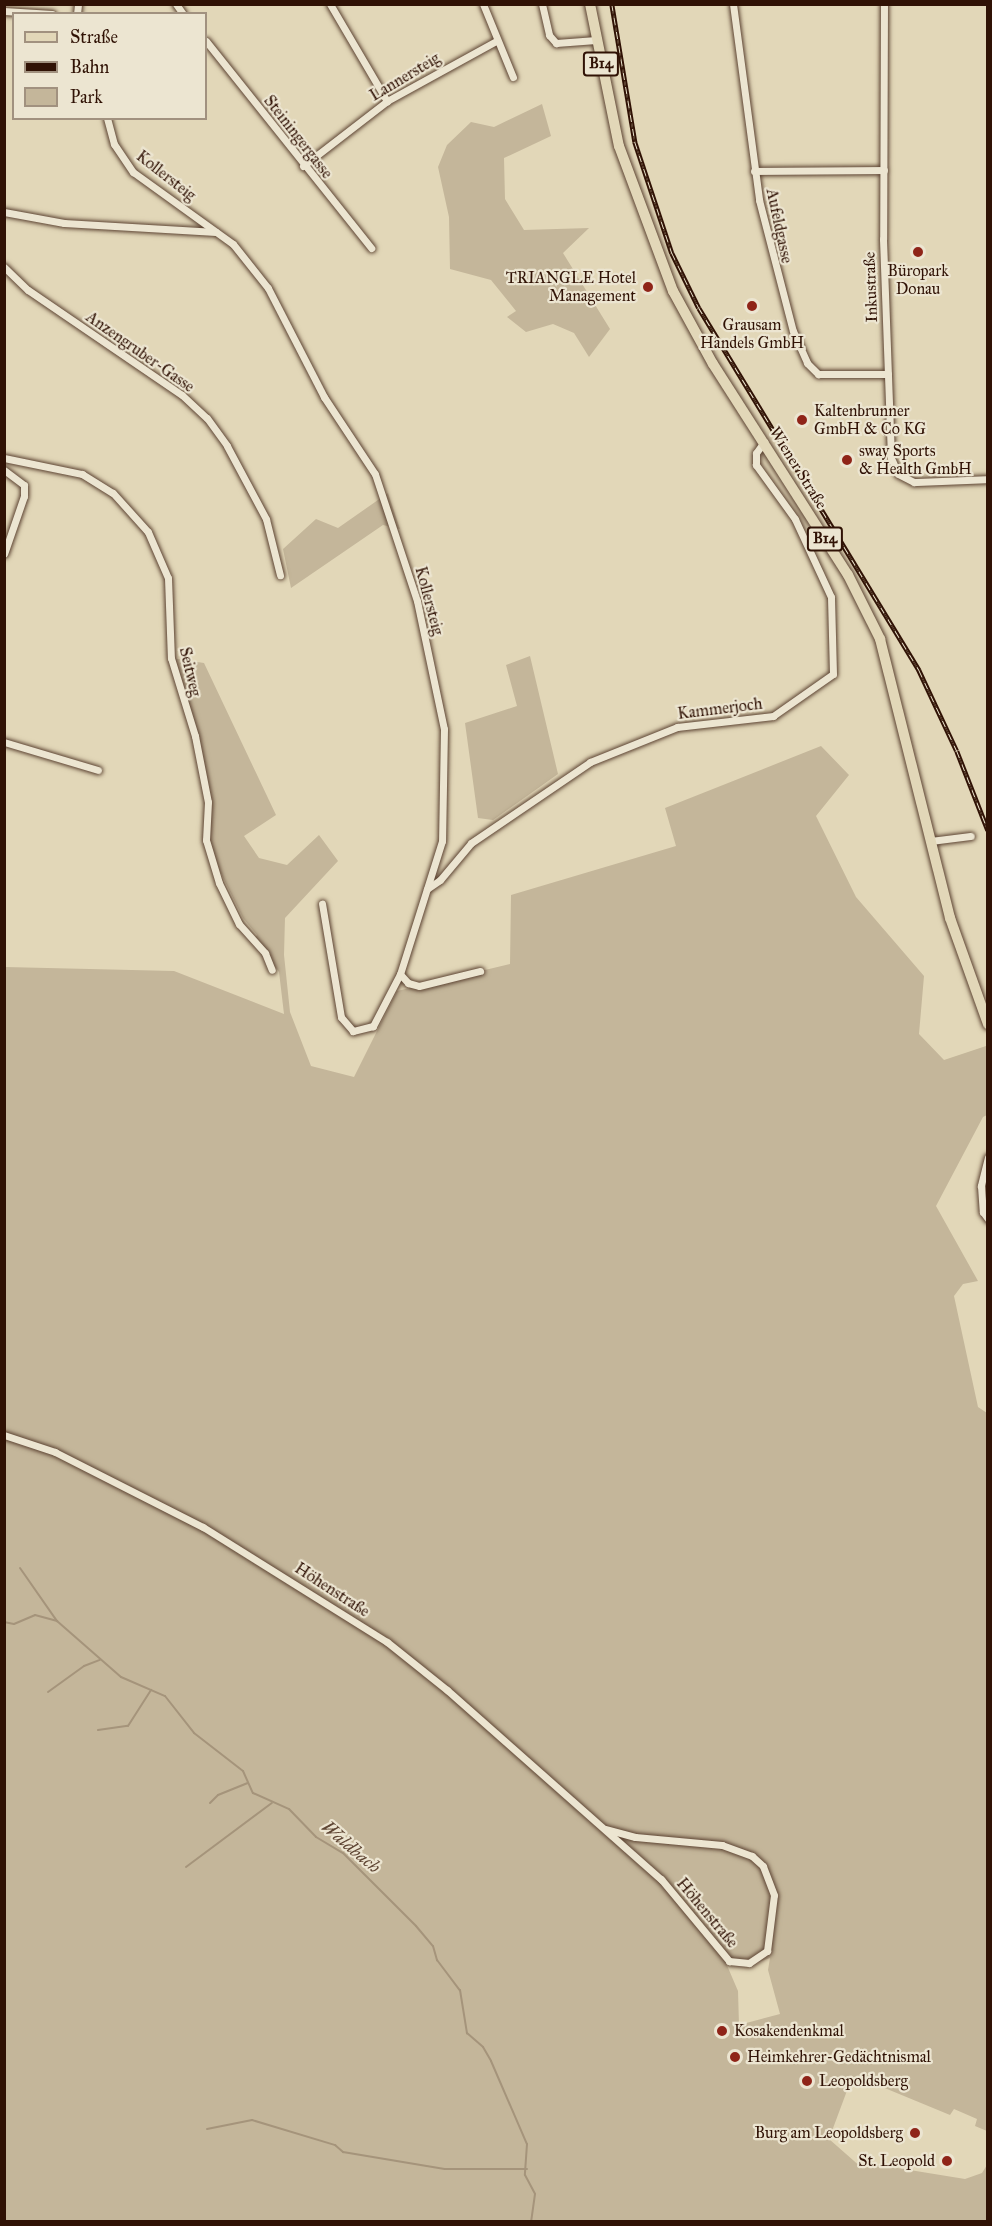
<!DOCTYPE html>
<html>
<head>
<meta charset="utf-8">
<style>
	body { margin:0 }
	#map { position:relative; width:992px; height:2226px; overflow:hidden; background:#e2d7b8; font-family:"IM FELL Great Primer",serif }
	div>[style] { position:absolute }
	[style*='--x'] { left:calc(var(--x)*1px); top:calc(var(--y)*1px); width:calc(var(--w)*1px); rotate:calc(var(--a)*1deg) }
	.green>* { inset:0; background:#c4b69a }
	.stream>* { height:2px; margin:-1px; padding:0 1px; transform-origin:1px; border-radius:1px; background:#a5947b }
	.roads { filter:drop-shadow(0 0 2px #5c4332) drop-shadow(0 0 2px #5c4332) }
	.minor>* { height:7px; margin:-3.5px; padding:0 3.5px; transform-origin:3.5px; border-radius:3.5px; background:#ece5d1 }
	.primary>* { height:10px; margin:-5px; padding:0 5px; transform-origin:5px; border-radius:5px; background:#e2d7b8 }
	.rail>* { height:4.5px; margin-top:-2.25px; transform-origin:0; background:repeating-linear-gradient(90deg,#ece5d1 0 7px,#301205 0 14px); box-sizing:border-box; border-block:2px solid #301205 }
	.dots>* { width:16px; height:16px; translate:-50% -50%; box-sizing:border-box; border:3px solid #ece5d1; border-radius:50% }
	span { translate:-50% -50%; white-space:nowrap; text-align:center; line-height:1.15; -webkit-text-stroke:4.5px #ece5d1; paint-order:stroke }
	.shield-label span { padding:2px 4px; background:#ece5d1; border:2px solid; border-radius:4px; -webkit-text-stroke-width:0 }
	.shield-label { font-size:15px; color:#301205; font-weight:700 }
	.street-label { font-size:16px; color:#301205 }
	.poi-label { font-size:16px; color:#301205 }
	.right { translate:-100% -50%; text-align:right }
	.left { translate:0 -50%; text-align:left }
	.water-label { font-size:18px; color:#5f4634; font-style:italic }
	.frame { position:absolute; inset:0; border:6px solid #301205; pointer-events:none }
	.legend { position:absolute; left:12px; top:12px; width:195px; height:108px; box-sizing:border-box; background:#ece5d1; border:2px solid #a1917f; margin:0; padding:8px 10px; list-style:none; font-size:18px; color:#301205 }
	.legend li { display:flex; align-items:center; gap:12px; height:30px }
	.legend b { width:30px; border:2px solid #a1917f }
</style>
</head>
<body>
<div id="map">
	<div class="green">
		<i style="clip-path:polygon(542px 104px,551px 136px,504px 158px,505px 199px,524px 230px,589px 228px,563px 253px,610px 329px,589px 357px,574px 333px,553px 324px,526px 332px,507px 317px,516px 311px,491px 280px,450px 269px,449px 217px,438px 167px,447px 145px,471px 122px,494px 127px)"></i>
		<i style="clip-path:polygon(388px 493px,400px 529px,383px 525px,291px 588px,283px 549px,316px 519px,338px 528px)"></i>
		<i style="clip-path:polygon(530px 656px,558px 774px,493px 820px,478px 818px,465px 723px,517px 706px,506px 665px)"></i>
		<i style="clip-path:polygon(evenodd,171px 658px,204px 663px,276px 815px,244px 836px,259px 858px,287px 865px,319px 835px,338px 861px,285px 918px,284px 955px,290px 1012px,311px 1066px,354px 1077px,397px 991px,510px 964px,511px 895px,676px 846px,665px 808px,821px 746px,849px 775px,816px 816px,856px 897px,924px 976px,919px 1034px,944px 1060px,986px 1046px,988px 1049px,987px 1115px,983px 1117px,936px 1206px,978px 1281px,963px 1284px,954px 1296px,978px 1407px,987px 1413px,987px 2131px,975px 2126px,977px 2119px,954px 2109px,950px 2115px,858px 2077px,848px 2088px,829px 2139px,862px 2168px,879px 2165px,965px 2179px,982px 2173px,987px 2165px,987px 2221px,5px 2222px,5px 967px,174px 971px,284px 1014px,279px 972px,254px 939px,257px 935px,243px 918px,206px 843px,208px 808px,193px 732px,171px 658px,770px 1958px,768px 1970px,780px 2014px,739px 2025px,738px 1991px,726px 1963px,744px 1967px,770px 1958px)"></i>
	</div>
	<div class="stream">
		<i style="--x:20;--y:1568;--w:65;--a:55.1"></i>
		<i style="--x:4;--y:1622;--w:10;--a:11"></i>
		<i style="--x:14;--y:1624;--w:23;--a:-23"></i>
		<i style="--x:35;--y:1615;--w:23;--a:15"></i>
		<i style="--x:57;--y:1621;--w:85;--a:41.2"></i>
		<i style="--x:121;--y:1677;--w:48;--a:23.4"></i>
		<i style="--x:165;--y:1696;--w:47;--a:51.9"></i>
		<i style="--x:194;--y:1733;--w:62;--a:37.8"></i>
		<i style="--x:243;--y:1771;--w:24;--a:66"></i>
		<i style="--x:253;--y:1793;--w:39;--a:24"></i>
		<i style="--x:289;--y:1809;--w:39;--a:46"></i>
		<i style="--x:316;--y:1837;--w:31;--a:31"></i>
		<i style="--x:343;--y:1853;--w:103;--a:45"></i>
		<i style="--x:416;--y:1926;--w:26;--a:50"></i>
		<i style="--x:433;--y:1946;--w:15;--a:74"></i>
		<i style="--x:437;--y:1960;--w:38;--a:53"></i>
		<i style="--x:460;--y:1990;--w:44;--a:80.8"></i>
		<i style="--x:467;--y:2033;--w:21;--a:41"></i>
		<i style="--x:483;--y:2047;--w:16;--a:60"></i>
		<i style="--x:491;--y:2061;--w:90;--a:66.6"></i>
		<i style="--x:527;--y:2144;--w:31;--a:94"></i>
		<i style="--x:525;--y:2175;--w:21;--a:62"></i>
		<i style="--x:535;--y:2194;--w:28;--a:98"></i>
		<i style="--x:48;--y:1692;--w:44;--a:-35.8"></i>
		<i style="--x:84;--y:1666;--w:17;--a:-21"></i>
		<i style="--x:98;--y:1730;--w:30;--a:-8"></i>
		<i style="--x:128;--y:1726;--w:43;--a:-57.4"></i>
		<i style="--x:210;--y:1803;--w:11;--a:-45"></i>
		<i style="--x:218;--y:1795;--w:32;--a:-22"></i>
		<i style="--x:186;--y:1867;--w:107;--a:-36.7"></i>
		<i style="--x:207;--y:2129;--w:46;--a:-11.3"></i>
		<i style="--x:252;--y:2120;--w:87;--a:16.8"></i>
		<i style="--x:335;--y:2145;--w:11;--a:41"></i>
		<i style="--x:343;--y:2152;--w:103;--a:9.5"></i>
		<i style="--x:445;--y:2169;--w:82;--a:0"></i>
	</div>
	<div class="roads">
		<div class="minor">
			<i style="--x:176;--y:4;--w:12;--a:55"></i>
			<i style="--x:330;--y:4;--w:113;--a:59.6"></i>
			<i style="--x:483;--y:4;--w:79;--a:67.7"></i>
			<i style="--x:542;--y:4;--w:32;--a:77"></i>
			<i style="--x:549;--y:35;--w:11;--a:49"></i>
			<i style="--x:556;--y:43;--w:40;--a:-4.3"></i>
			<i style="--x:733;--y:4;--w:198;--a:82.4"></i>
			<i style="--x:759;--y:200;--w:135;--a:75.5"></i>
			<i style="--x:793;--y:331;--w:35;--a:66"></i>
			<i style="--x:807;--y:363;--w:16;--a:45"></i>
			<i style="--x:818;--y:374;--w:70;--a:0"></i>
			<i style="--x:884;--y:4;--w:235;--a:90.2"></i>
			<i style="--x:883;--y:239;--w:219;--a:87.9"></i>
			<i style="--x:891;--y:458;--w:17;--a:66"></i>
			<i style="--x:898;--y:474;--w:18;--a:27"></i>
			<i style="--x:914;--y:482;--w:74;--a:-2.3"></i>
			<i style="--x:4;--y:11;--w:48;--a:3.6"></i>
			<i style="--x:77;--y:14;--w:10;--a:-84"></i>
			<i style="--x:206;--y:41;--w:265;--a:51.4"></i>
			<i style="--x:107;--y:118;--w:27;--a:75"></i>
			<i style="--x:114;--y:144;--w:34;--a:56"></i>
			<i style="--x:133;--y:172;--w:123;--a:35.8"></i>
			<i style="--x:233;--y:244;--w:56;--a:51.5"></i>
			<i style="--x:268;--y:288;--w:123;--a:62.8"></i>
			<i style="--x:324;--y:397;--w:92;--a:56.5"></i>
			<i style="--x:375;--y:474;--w:134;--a:71.7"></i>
			<i style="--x:417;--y:601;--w:131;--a:78.1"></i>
			<i style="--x:444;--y:729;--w:112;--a:91"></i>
			<i style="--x:442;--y:841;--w:139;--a:107.5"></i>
			<i style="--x:400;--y:974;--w:59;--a:117.4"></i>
			<i style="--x:373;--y:1026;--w:21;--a:166"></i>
			<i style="--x:353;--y:1031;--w:18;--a:-131"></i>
			<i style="--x:341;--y:1017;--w:115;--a:-99.5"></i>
			<i style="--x:303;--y:166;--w:106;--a:-37.7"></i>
			<i style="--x:387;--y:101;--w:124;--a:-28.8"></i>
			<i style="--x:754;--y:171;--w:130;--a:-0.4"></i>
			<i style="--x:4;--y:212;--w:61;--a:10.4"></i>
			<i style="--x:64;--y:223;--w:152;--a:3.4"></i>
			<i style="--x:4;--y:267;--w:33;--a:44"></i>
			<i style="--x:28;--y:290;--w:186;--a:34.3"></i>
			<i style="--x:182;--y:395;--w:34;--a:43"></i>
			<i style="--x:207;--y:418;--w:34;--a:54"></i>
			<i style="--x:227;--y:446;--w:83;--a:61.9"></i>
			<i style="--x:266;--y:519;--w:58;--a:76"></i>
			<i style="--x:4;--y:458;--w:80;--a:11.6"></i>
			<i style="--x:82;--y:474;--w:36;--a:32"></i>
			<i style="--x:113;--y:493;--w:52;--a:48.1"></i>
			<i style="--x:148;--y:532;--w:50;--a:66.5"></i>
			<i style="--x:168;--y:578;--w:80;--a:87.9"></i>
			<i style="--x:171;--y:658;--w:82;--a:72.9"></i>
			<i style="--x:195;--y:736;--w:67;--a:78.9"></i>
			<i style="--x:208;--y:802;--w:38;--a:93"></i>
			<i style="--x:206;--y:840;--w:45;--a:73.2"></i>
			<i style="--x:219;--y:883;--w:46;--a:64"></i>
			<i style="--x:239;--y:924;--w:39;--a:48"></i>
			<i style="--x:265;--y:953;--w:18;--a:68"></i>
			<i style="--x:4;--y:470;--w:25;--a:37"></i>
			<i style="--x:24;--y:485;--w:11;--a:90"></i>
			<i style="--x:24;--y:496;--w:61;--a:109"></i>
			<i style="--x:4;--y:742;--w:98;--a:16.6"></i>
			<i style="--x:930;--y:841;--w:41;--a:-7"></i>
			<i style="--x:427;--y:889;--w:16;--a:-35"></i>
			<i style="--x:440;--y:880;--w:48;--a:-50"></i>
			<i style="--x:471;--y:843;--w:144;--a:-34.2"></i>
			<i style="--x:590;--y:762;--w:94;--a:-21.9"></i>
			<i style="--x:677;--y:727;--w:97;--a:-6.5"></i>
			<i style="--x:773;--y:716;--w:73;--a:-35"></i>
			<i style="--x:833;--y:674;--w:77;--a:-91.5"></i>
			<i style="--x:831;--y:597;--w:86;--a:-114.8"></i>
			<i style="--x:795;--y:519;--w:67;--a:-125.8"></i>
			<i style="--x:756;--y:465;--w:12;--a:-90"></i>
			<i style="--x:756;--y:453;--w:14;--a:-54"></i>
			<i style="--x:400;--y:974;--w:12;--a:48"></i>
			<i style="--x:408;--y:983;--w:11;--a:15"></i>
			<i style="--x:419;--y:986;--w:63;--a:-13.8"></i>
			<i style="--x:988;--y:1157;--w:30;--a:104"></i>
			<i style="--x:981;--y:1186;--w:26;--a:86"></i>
			<i style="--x:983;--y:1212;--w:9;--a:54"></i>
			<i style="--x:4;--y:1435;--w:54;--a:18.4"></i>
			<i style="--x:55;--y:1452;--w:166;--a:26.9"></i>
			<i style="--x:203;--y:1527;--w:217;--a:32"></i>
			<i style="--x:387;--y:1642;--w:77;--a:38.7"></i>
			<i style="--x:447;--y:1690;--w:286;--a:41.5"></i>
			<i style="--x:661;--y:1879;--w:107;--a:50.3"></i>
			<i style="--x:729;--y:1961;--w:20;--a:6"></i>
			<i style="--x:749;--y:1963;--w:22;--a:-34"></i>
			<i style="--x:767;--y:1951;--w:56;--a:-82.9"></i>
			<i style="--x:774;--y:1895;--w:31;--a:-111"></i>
			<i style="--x:763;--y:1866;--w:15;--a:-138"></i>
			<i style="--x:752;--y:1856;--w:32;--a:-160"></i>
			<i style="--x:722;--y:1845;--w:87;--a:-174.7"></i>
			<i style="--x:635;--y:1837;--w:31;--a:-165"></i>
		</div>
		<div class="primary">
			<i style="--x:590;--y:4;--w:145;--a:78.5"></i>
			<i style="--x:619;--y:146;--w:155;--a:69.6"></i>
			<i style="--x:673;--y:291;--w:83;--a:61.3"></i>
			<i style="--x:713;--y:364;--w:250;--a:57.4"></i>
			<i style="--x:848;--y:575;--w:72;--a:63.4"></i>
			<i style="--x:880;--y:639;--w:288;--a:75.9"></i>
			<i style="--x:950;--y:918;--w:113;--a:70.3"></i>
		</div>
	</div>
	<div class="rail">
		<i style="--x:612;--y:4;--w:140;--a:80.5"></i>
		<i style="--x:635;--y:142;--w:117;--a:71.6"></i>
		<i style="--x:672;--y:253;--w:61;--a:63.9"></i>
		<i style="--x:699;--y:308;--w:424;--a:58.7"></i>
		<i style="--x:919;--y:670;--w:89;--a:64.9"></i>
		<i style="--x:957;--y:751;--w:85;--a:68.6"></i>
	</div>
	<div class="dots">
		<i style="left:918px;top:252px;background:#8f2418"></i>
		<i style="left:648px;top:287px;background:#8f2418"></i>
		<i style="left:752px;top:306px;background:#8f2418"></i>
		<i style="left:802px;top:420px;background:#8f2418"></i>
		<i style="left:847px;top:460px;background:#8f2418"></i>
		<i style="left:722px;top:2031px;background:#8f2418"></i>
		<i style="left:735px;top:2057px;background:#8f2418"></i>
		<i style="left:807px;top:2081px;background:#8f2418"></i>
		<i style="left:915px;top:2133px;background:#8f2418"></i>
		<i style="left:947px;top:2161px;background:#8f2418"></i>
	</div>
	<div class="shield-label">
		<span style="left:601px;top:64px">B14</span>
		<span style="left:825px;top:539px">B14</span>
	</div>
	<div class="street-label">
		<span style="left:405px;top:77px;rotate:-31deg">Lannersteig</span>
		<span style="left:298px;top:137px;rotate:52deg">Steiningergasse</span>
		<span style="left:166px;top:176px;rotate:38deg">Kollersteig</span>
		<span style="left:779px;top:226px;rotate:78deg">Aufeldgasse</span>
		<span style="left:871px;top:287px;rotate:-92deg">Inkustraße</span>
		<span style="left:140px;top:352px;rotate:35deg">Anzengruber-Gasse</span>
		<span style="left:798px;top:468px;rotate:58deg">Wiener Straße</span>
		<span style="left:429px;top:601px;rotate:75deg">Kollersteig</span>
		<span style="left:190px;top:672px;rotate:77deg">Seitweg</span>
		<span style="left:720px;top:709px;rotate:-7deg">Kammerjoch</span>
		<span style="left:332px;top:1590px;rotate:33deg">Höhenstraße</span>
		<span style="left:707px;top:1913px;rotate:50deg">Höhenstraße</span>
	</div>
	<div class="poi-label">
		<span style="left:918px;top:280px">Büropark<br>Donau</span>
		<span class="right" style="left:636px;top:287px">TRIANGLE Hotel<br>Management</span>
		<span style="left:752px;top:334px">Grausam<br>Handels GmbH</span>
		<span class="left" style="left:814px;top:420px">Kaltenbrunner<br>GmbH &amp; Co KG</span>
		<span class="left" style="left:859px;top:460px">sway Sports<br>&amp; Health GmbH</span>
		<span class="left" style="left:734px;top:2031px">Kosakendenkmal</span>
		<span class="left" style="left:747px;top:2057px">Heimkehrer-Gedächtnismal</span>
		<span class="left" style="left:819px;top:2081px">Leopoldsberg</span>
		<span class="right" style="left:903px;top:2133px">Burg am Leopoldsberg</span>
		<span class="right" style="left:935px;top:2161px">St. Leopold</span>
	</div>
	<div class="water-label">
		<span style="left:351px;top:1847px;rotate:40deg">Waldbach</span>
	</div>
	<div class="frame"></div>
	<ul class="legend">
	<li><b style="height:8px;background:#e2d7b8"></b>Straße</li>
	<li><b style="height:8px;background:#301205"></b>Bahn</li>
	<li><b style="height:16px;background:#c4b69a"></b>Park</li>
	</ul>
</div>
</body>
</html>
